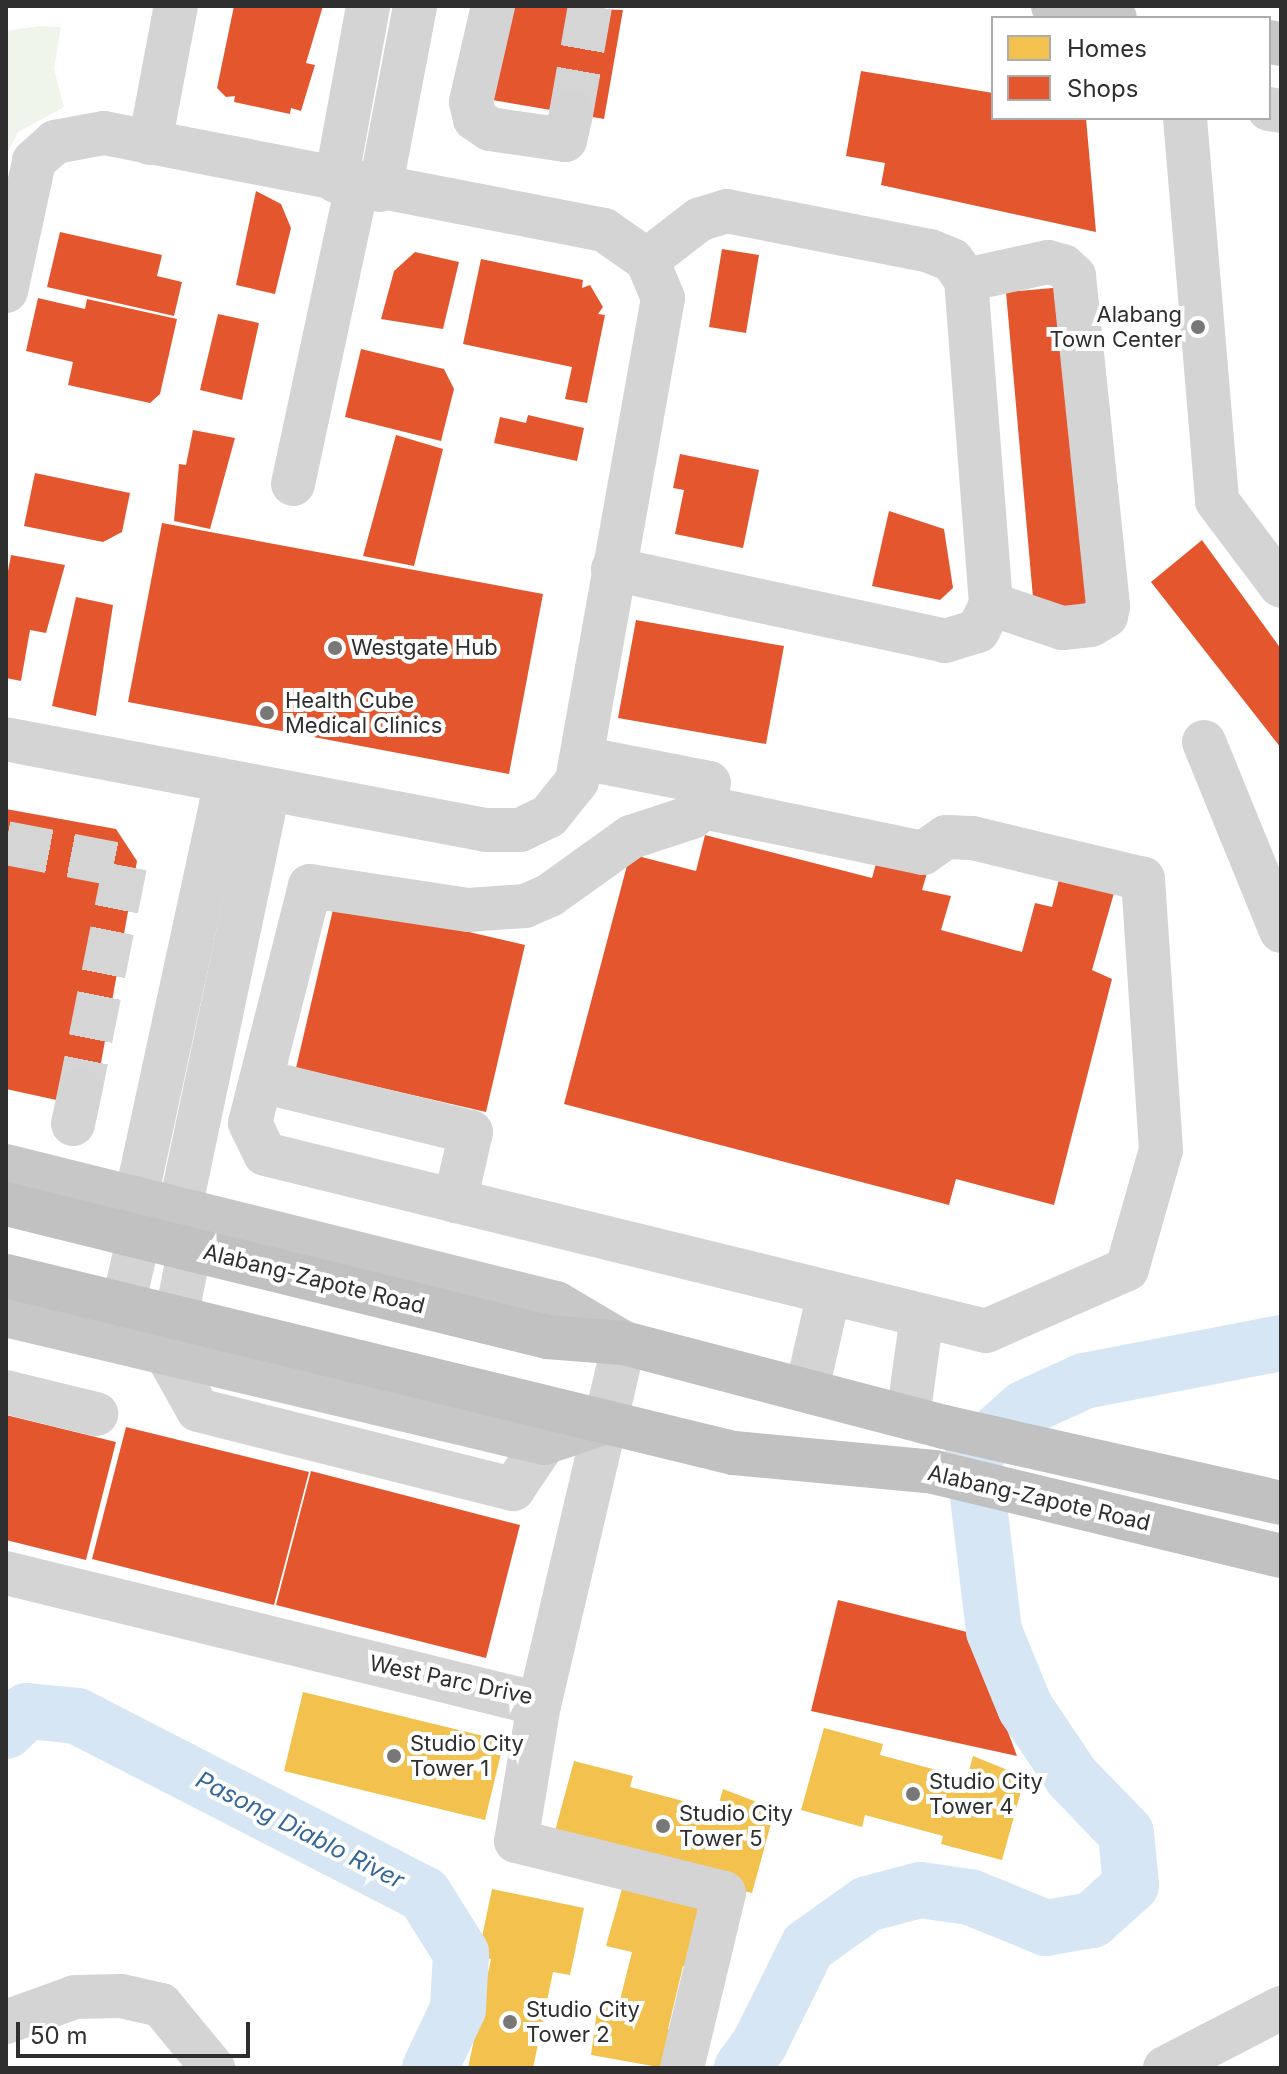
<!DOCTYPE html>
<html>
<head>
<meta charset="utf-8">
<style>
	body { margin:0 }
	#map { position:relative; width:1287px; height:2074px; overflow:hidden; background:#fff; font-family:Inter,sans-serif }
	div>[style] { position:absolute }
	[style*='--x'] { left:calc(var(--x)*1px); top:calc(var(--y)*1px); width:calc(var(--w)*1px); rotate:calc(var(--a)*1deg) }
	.green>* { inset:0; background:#f0f5eb }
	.homes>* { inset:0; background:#f2c14e }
	.shops>* { inset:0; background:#e4572e }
	.river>* { height:56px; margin:-28px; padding:0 28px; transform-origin:28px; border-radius:28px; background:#d7e6f4 }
	.minor-tunnel>* { height:44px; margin-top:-22px; transform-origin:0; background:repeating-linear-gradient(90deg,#d5d5d5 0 44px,transparent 0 66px) }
	.minor>* { height:44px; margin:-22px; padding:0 22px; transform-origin:22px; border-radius:22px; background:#d4d4d4 }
	.major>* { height:44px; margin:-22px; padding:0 22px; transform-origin:22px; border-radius:22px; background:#c7c7c7 }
	.highway>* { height:44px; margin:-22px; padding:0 22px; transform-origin:22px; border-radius:22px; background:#c1c1c1 }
	.dots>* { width:22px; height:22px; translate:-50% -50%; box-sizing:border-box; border:4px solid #fff; border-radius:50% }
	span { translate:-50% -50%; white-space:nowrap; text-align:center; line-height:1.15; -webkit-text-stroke:8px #fff; paint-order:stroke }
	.poi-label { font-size:22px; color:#2f2f2f }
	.right { translate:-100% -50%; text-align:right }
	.left { translate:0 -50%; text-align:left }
	.street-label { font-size:22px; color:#2f2f2f }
	.water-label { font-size:24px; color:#356899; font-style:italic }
	.frame { position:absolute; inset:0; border:8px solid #2f2f2f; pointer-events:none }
	.legend { position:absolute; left:991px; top:16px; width:280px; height:104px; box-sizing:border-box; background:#fff; border:2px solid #acacac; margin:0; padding:10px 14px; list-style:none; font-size:24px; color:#2f2f2f }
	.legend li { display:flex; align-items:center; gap:16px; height:40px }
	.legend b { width:40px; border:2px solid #acacac }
	.scale { position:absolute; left:16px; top:2022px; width:234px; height:36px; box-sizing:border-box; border:4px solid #2f2f2f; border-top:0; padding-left:10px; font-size:24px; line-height:28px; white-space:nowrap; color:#2f2f2f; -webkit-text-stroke:6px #fff; paint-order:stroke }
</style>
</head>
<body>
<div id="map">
	<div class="green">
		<i style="clip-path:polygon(40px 26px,61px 27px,54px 69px,64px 107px,18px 132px,6px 156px,6px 31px)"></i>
	</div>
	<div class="homes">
		<i style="clip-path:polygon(303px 1692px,504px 1741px,485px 1820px,284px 1771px)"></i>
		<i style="clip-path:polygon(824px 1728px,883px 1744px,880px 1755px,967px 1778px,973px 1756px,1025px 1777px,1002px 1860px,941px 1844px,943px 1836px,865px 1815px,862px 1827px,801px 1810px)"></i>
		<i style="clip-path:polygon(574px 1761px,633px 1776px,630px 1787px,717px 1810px,723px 1789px,775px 1809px,752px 1893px,552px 1842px)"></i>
		<i style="clip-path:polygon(623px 1885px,708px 1905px,689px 1967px,683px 1966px,668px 2029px,678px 2032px,664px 2068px,591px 2055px,598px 2003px,618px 2008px,632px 1952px,606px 1946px)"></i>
		<i style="clip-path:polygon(492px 1889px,584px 1908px,570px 1975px,553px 1972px,533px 2068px,468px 2068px,491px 1959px,478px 1956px)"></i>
	</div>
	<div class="shops">
		<i style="clip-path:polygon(234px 6px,323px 6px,306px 63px,315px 65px,301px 111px,291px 108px,290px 114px,234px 102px,235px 96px,226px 97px,217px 88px)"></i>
		<i style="clip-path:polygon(509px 6px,623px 10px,604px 119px,492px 100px)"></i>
		<i style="clip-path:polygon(861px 71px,993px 93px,993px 118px,1086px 118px,1096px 232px,881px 185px,885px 163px,846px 156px)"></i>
		<i style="clip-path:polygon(256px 191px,281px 204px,291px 228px,275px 294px,236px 285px)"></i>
		<i style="clip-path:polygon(60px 232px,162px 255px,157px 276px,182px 282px,174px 316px,47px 287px)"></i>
		<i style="clip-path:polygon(722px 249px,759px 255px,746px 333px,709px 327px)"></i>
		<i style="clip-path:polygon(415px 252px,459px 262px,443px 329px,381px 319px,394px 271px)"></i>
		<i style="clip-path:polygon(481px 259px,583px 280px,582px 288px,590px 285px,603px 307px,598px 314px,605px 315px,587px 403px,565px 399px,572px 367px,463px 344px)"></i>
		<i style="clip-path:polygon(1064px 287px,1092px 604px,1034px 609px,1006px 292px)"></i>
		<i style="clip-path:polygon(38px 298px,85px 309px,87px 299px,177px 319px,160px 394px,150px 403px,68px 385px,73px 362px,26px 351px)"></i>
		<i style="clip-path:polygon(218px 314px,259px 323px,242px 400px,200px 390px)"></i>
		<i style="clip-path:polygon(361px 349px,444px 369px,454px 389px,441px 441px,345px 417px)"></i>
		<i style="clip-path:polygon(528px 415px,584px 428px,577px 461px,494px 443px,500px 417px,526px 423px)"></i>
		<i style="clip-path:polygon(193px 430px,235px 438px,210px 529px,174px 521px,179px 464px,186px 465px)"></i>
		<i style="clip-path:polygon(396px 435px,443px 449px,414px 566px,363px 556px)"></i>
		<i style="clip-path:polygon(680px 454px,759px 470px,743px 548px,675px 534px,684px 490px,673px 488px)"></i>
		<i style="clip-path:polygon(35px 473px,130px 493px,122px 532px,103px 542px,24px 526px)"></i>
		<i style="clip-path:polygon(889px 511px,944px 529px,953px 588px,940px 600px,872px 586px)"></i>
		<i style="clip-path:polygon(162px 523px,543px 594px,509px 774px,128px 702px)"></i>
		<i style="clip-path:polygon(1202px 540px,1281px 649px,1281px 748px,1151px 582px)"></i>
		<i style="clip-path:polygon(11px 555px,65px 565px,46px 633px,30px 630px,21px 681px,6px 678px,6px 582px)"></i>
		<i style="clip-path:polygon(76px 597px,113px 605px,96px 716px,52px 706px)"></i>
		<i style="clip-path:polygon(636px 620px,784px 646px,766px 744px,618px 718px)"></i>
		<i style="clip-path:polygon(6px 809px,116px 829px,137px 861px,93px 1108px,6px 1089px)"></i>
		<i style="clip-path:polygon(705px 835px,872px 878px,877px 860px,927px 873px,922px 890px,951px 896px,941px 930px,1022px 952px,1035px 903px,1052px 907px,1063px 864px,1118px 879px,1092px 970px,1112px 979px,1054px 1205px,956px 1179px,949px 1205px,564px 1104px,630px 854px,696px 871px)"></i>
		<i style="clip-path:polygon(335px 901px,525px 945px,486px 1112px,296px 1068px)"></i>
		<i style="clip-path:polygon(6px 1415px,116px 1442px,86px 1560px,6px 1540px)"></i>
		<i style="clip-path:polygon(126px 1427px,309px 1472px,274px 1605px,92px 1559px)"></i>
		<i style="clip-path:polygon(311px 1471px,520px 1525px,486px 1658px,276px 1605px)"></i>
		<i style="clip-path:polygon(838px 1600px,971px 1633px,1017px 1756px,811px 1711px)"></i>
	</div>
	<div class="river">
		<i style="--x:6;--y:1731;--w:29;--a:-44"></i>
		<i style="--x:27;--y:1711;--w:50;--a:5.7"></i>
		<i style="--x:77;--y:1716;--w:390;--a:27.2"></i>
		<i style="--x:424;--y:1894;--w:70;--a:57.9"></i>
		<i style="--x:461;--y:1953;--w:56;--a:93.1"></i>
		<i style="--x:458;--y:2009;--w:65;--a:115.4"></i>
		<i style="--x:742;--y:2068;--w:31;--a:-54"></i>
		<i style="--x:760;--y:2043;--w:108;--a:-63.7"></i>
		<i style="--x:808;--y:1946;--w:72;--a:-35.4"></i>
		<i style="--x:867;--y:1904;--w:55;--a:-14.8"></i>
		<i style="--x:920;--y:1890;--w:50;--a:8"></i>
		<i style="--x:970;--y:1897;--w:82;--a:22.2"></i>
		<i style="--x:1046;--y:1928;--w:47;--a:-9.9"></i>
		<i style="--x:1092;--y:1920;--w:52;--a:-41.9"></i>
		<i style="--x:1131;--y:1885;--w:52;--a:-95.5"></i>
		<i style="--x:1126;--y:1833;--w:78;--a:-134"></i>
		<i style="--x:1072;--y:1777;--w:84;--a:-123.9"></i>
		<i style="--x:1025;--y:1707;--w:82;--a:-112.2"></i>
		<i style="--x:994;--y:1631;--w:178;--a:-96.8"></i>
		<i style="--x:973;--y:1454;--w:69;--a:-41.5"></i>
		<i style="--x:1025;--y:1408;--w:65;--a:-24.6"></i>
		<i style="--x:1084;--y:1381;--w:201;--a:-10.9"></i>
	</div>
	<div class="minor-tunnel">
		<i style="--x:571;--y:114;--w:110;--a:-80"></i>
		<i style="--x:6;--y:843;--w:121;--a:10.9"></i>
		<i style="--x:125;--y:866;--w:229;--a:101.3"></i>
	</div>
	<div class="minor">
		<i style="--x:493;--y:6;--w:98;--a:102.9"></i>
		<i style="--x:471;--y:102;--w:17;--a:77"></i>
		<i style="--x:475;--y:119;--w:18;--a:34"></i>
		<i style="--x:490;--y:129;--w:76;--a:8.3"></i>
		<i style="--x:565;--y:140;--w:27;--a:-77"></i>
		<i style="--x:1269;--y:109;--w:12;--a:9"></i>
		<i style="--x:1185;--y:118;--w:384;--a:85.2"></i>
		<i style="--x:1217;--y:501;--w:106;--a:53"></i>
		<i style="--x:150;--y:143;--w:139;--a:-79.3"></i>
		<i style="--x:336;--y:181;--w:178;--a:-79.6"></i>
		<i style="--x:380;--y:190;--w:187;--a:-79.2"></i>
		<i style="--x:966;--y:280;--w:84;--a:-12.4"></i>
		<i style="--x:1048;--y:262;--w:16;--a:15"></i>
		<i style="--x:1063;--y:266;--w:15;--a:42"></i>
		<i style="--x:1074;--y:276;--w:332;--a:84.1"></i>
		<i style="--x:1108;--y:606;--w:10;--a:101"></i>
		<i style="--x:1106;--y:616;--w:17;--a:149"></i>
		<i style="--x:1091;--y:625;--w:29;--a:174"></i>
		<i style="--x:1062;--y:628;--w:75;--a:-161.3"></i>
		<i style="--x:6;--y:291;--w:133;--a:-77.8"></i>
		<i style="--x:34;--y:161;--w:28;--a:-42"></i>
		<i style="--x:55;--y:142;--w:50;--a:-10.4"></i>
		<i style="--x:104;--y:133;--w:509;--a:10.98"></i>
		<i style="--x:604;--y:230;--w:52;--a:34.9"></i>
		<i style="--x:647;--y:260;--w:41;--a:67.2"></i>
		<i style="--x:663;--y:298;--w:491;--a:100.1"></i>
		<i style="--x:577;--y:781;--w:45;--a:128.7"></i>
		<i style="--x:549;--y:816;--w:32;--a:154"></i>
		<i style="--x:520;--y:830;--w:34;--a:180"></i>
		<i style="--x:486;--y:830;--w:489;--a:-169.3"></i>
		<i style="--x:293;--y:484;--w:306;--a:-77.9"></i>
		<i style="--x:613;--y:569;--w:340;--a:12.2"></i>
		<i style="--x:945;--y:641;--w:34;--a:-17"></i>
		<i style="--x:978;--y:631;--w:30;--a:-64"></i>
		<i style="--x:991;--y:604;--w:325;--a:-94.4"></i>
		<i style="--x:966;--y:280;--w:24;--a:-125"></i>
		<i style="--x:952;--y:260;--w:24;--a:-158"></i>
		<i style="--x:930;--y:251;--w:207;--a:-168.9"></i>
		<i style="--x:727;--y:211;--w:28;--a:163"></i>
		<i style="--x:700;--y:219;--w:67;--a:142.3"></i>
		<i style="--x:1204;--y:742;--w:204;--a:67.8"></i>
		<i style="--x:582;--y:758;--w:129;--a:11.1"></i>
		<i style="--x:709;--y:783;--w:25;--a:104"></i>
		<i style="--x:703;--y:807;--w:15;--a:138"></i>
		<i style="--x:692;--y:817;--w:64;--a:161.8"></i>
		<i style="--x:631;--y:837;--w:100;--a:144.4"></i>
		<i style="--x:550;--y:895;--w:27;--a:156"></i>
		<i style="--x:525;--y:906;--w:57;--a:176"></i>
		<i style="--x:468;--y:910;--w:160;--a:-171.4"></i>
		<i style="--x:310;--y:886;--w:244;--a:104.2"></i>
		<i style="--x:250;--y:1123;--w:34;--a:64"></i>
		<i style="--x:265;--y:1154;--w:742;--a:13.79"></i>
		<i style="--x:986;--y:1331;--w:154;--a:-23.7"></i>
		<i style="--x:1127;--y:1269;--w:124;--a:-74.1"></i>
		<i style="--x:1161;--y:1150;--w:272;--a:-93.8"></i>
		<i style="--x:1143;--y:879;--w:176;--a:-166.5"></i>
		<i style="--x:972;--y:838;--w:26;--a:-178"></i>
		<i style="--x:946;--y:837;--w:28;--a:145"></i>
		<i style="--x:923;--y:853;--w:225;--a:-168.2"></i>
		<i style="--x:261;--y:1081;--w:216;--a:13.7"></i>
		<i style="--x:471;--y:1132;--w:71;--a:103.1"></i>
		<i style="--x:73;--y:1124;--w:34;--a:-78"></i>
		<i style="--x:123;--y:1305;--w:71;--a:-76.9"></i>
		<i style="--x:139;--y:1236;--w:38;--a:-95"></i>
		<i style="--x:136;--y:1198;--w:425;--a:-77.8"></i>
		<i style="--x:176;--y:1318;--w:71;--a:-78.7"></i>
		<i style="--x:190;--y:1248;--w:40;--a:-104.4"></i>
		<i style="--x:180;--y:1209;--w:426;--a:-78.1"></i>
		<i style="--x:624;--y:1343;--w:371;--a:103.2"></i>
		<i style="--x:539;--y:1704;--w:139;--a:99.5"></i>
		<i style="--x:516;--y:1841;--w:214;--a:14"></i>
		<i style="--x:724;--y:1893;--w:180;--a:103.5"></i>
		<i style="--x:166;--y:1353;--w:65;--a:60.7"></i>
		<i style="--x:198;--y:1410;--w:325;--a:14.1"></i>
		<i style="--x:513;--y:1489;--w:55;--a:-56"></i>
		<i style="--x:807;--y:1389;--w:98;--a:-77.1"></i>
		<i style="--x:6;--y:1392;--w:93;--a:13.7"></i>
		<i style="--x:908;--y:1417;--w:102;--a:-82.1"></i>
		<i style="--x:6;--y:1573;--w:549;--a:13.81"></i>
		<i style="--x:6;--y:2022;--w:73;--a:-19.9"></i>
		<i style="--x:75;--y:1997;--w:46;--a:-1.2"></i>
		<i style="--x:121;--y:1996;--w:41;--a:12.7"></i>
		<i style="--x:161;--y:2005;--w:82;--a:50.5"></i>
		<i style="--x:1165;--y:2068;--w:131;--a:-27.3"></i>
	</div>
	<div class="major">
		<i style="--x:1053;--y:6;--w:63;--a:11"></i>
		<i style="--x:1269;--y:42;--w:12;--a:9"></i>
		<i style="--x:6;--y:1166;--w:567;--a:13.99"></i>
		<i style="--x:556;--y:1303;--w:79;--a:30.5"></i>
		<i style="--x:6;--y:1315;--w:553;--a:13.38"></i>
		<i style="--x:544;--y:1443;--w:65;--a:-18.7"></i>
	</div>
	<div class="highway">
		<i style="--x:6;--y:1204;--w:557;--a:13.81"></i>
		<i style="--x:547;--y:1337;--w:77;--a:4.5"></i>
		<i style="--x:624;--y:1343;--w:331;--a:14.7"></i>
		<i style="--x:944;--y:1427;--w:345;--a:12.7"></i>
		<i style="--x:6;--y:1276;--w:749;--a:13.67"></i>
		<i style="--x:734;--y:1453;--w:201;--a:5.4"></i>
		<i style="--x:934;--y:1472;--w:357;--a:13.6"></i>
	</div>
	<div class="dots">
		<i style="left:1198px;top:327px;background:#787878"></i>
		<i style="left:335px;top:648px;background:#787878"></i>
		<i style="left:267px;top:713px;background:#787878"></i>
		<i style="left:394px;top:1756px;background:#787878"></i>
		<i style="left:913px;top:1794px;background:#787878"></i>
		<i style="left:663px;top:1826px;background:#787878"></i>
		<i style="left:510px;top:2022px;background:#787878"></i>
	</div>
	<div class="poi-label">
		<span class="right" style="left:1182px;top:327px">Alabang<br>Town Center</span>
		<span class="left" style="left:351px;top:648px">Westgate Hub</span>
		<span class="left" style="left:285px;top:713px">Health Cube<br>Medical Clinics</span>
		<span class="left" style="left:410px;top:1756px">Studio City<br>Tower 1</span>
		<span class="left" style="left:929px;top:1794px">Studio City<br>Tower 4</span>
		<span class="left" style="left:679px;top:1826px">Studio City<br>Tower 5</span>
		<span class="left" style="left:526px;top:2022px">Studio City<br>Tower 2</span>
	</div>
	<div class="street-label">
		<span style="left:314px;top:1279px;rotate:14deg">Alabang-Zapote Road</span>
		<span style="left:1039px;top:1498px;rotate:13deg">Alabang-Zapote Road</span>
		<span style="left:451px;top:1680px;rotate:12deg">West Parc Drive</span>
	</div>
	<div class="water-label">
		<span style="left:300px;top:1830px;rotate:27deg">Pasong Diablo River</span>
	</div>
	<div class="frame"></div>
	<ul class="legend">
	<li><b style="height:22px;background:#f2c14e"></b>Homes</li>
	<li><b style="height:22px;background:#e4572e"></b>Shops</li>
	</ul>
	<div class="scale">50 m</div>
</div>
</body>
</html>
